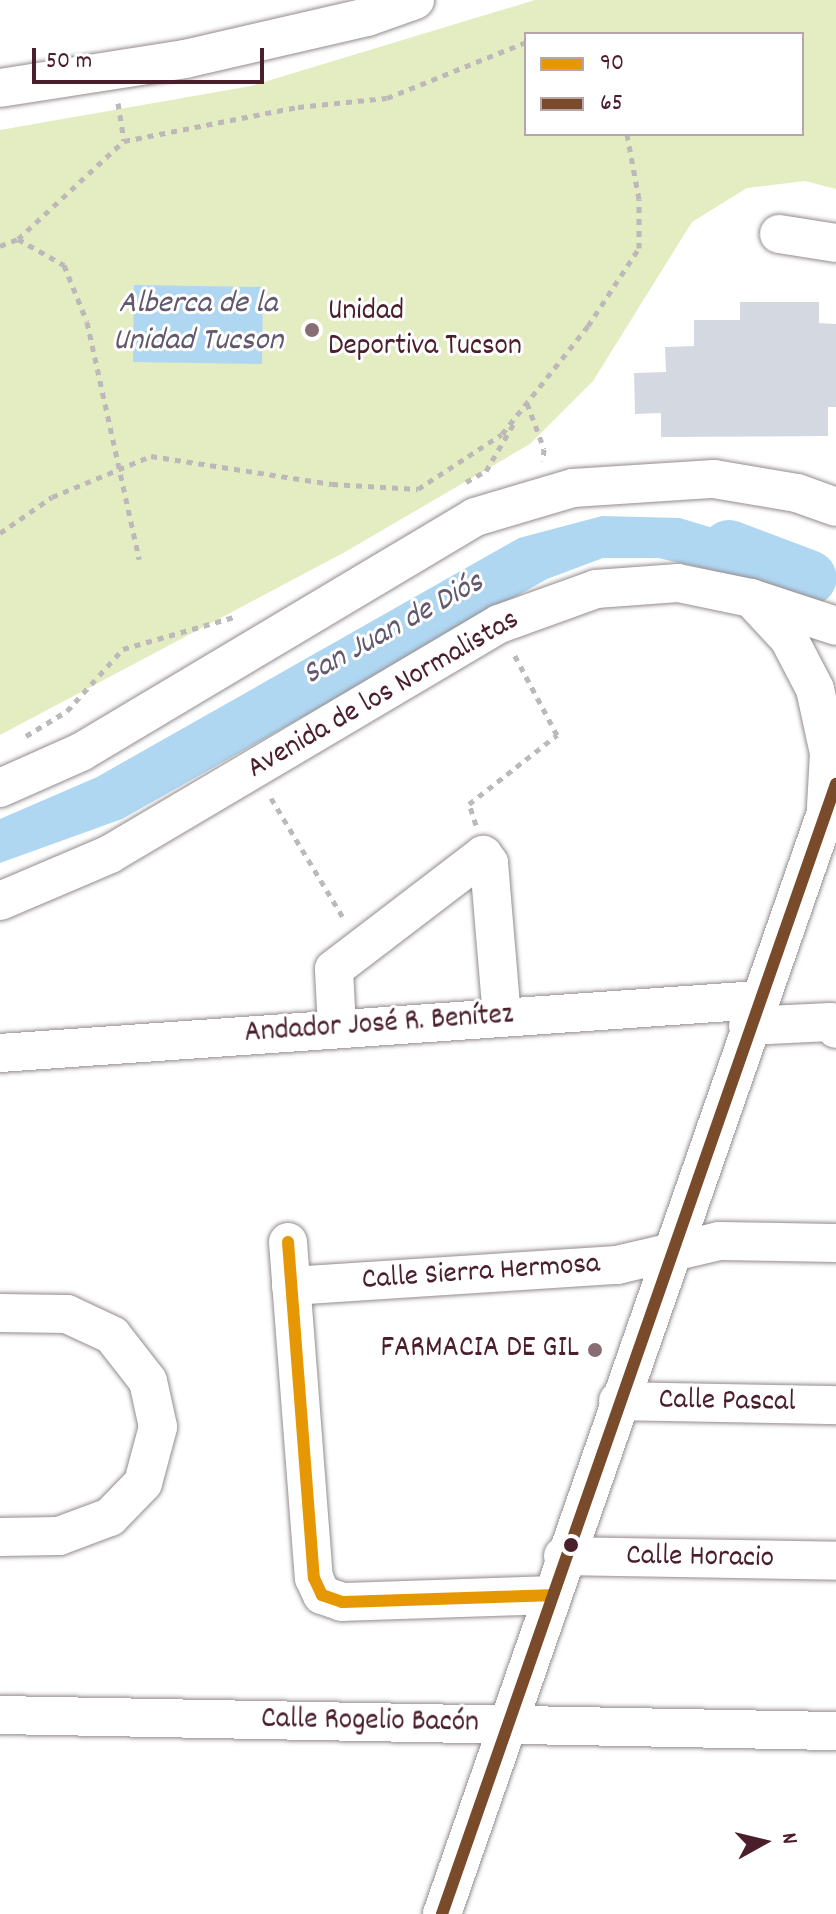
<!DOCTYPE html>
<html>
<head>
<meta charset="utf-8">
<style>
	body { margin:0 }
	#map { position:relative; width:836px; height:1914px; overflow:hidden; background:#fff; font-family:Dekko,sans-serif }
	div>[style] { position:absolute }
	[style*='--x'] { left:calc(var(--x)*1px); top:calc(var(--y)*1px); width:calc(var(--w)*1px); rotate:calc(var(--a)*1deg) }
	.green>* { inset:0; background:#e4ecc2 }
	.water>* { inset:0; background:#b0d7f2 }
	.river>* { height:56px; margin:-28px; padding:0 28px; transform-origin:28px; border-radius:28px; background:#b0d7f2 }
	.building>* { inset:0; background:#d4d9e1 }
	.path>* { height:5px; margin-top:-2.5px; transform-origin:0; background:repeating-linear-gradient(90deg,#bdb8b9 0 6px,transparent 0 12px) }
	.roads { filter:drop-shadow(0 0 2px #948c8e) drop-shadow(0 0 2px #948c8e) }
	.minor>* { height:38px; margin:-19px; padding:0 19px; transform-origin:19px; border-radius:19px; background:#fff }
	.bus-1>* { height:12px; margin:-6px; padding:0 6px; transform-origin:6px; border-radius:6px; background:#e69804 }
	.bus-2>* { height:12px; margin:-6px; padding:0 6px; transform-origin:6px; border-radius:6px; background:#7a4b2a }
	.dots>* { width:22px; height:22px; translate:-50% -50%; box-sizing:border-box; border:4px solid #fff; border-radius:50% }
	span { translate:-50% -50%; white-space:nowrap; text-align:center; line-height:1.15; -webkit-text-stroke:6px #fff; paint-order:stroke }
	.poi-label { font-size:30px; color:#4a1f2b }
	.left { translate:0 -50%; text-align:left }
	.right { translate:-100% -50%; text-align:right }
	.street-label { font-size:30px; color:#4a1f2b }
	.water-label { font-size:32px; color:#62596f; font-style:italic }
	.legend { position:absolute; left:524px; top:32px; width:280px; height:104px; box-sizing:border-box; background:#fff; border:2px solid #b7a5aa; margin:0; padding:10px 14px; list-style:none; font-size:24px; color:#4a1f2b }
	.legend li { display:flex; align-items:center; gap:16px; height:40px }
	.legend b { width:40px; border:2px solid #b7a5aa }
	.north { position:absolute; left:724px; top:1802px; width:80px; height:80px; -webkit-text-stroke:6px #fff; paint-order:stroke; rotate:82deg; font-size:22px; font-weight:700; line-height:32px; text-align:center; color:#4a1f2b }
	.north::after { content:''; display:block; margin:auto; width:28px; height:36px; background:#4a1f2b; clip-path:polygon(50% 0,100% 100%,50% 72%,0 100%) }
	.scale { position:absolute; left:32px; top:48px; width:232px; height:36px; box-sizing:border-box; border:4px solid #4a1f2b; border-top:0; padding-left:10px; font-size:24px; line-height:28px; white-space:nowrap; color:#4a1f2b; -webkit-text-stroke:6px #fff; paint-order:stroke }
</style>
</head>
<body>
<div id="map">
	<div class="green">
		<i style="clip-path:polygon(evenodd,535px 0,836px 0,836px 189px,805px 181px,747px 188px,692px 222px,593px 381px,530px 444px,345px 552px,0 735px,0 130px,251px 86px,535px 0,526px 34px,802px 34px,802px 134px,526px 134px,526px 34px)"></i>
	</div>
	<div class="water">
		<i style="clip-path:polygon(134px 285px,263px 287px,262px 364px,133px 362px)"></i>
		<i style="clip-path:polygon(602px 516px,680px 518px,782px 549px,801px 575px,769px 583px,658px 558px,603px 558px,547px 579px,122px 819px,0 863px,0 819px,97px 777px,519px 538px)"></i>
	</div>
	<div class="river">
		<i style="--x:729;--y:548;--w:85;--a:20.6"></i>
	</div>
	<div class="building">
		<i style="clip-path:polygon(740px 302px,819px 302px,819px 323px,836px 324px,836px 407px,828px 407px,828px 436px,661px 437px,661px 413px,635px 414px,634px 373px,666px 372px,665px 347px,694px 346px,694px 320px,740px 320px)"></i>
	</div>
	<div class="path">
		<i style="--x:118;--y:103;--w:38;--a:81"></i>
		<i style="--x:124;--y:141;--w:177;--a:-11.1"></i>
		<i style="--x:298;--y:107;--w:89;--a:-5.8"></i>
		<i style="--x:387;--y:98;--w:150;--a:-21.9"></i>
		<i style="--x:18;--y:239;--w:53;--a:29.5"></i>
		<i style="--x:64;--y:265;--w:61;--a:68"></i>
		<i style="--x:87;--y:322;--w:243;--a:77.6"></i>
		<i style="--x:0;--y:246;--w:19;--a:-21"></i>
		<i style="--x:18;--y:239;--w:144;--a:-42.8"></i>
		<i style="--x:527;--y:403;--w:49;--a:69.7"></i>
		<i style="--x:544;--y:449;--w:12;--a:95"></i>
		<i style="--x:466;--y:482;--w:23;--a:-29"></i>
		<i style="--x:486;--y:471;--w:56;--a:-59.7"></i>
		<i style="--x:0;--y:533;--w:63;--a:-34.7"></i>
		<i style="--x:52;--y:497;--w:107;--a:-22.5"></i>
		<i style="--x:151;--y:456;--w:183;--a:8.8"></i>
		<i style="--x:332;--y:484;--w:86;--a:3.3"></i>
		<i style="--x:418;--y:489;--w:100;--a:-33.2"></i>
		<i style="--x:502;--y:434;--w:138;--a:-51.5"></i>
		<i style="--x:588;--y:326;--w:93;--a:-56.8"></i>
		<i style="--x:639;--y:248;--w:49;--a:-90"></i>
		<i style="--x:639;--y:199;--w:66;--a:-100.5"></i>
		<i style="--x:26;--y:736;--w:48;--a:-31.4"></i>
		<i style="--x:67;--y:711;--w:84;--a:-47.9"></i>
		<i style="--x:123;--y:649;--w:119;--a:-16.1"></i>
		<i style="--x:271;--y:798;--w:141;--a:58.9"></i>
		<i style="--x:476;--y:825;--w:22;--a:-108"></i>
		<i style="--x:469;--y:804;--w:112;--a:-38.1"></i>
		<i style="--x:557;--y:735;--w:92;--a:-118"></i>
	</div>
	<div class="roads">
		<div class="minor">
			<i style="--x:0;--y:88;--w:187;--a:-8.9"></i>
			<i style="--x:185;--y:59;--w:187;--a:-13"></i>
			<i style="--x:367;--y:17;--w:51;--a:-19.5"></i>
			<i style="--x:779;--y:234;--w:58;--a:9"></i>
			<i style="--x:753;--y:600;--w:53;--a:47.3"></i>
			<i style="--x:789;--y:639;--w:56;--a:62.5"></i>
			<i style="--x:815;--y:689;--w:66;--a:77.7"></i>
			<i style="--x:829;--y:753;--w:54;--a:93.2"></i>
			<i style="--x:0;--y:788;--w:89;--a:-24"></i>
			<i style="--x:81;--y:752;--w:459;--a:-30.8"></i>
			<i style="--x:475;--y:517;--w:102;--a:-16.5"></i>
			<i style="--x:573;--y:488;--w:141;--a:-3.7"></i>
			<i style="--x:714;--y:479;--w:84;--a:9.6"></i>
			<i style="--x:797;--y:493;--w:41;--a:19.7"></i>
			<i style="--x:0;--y:901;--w:120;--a:-23.1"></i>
			<i style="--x:110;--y:854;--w:452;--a:-30.6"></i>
			<i style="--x:499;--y:624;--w:103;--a:-19.8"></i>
			<i style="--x:596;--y:589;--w:82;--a:-4.2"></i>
			<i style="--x:678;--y:583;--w:75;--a:11.6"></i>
			<i style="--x:751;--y:598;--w:89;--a:18.2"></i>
			<i style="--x:748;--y:1026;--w:82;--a:-2.8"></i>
			<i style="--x:830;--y:1022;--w:9;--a:49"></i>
			<i style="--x:337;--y:1029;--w:60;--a:-92.9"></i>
			<i style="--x:334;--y:969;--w:188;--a:-37.4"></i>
			<i style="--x:483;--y:855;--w:10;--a:53"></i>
			<i style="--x:489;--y:863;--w:155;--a:85.2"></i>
			<i style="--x:0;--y:1053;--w:759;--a:-4"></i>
			<i style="--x:288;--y:1242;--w:337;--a:85.6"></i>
			<i style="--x:314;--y:1578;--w:19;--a:65"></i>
			<i style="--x:322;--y:1595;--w:21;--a:19"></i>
			<i style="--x:342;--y:1602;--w:208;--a:-1.9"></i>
			<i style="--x:291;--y:1286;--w:327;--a:-3.7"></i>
			<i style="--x:617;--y:1265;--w:105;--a:-13.2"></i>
			<i style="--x:719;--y:1241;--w:117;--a:1"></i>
			<i style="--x:0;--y:1313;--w:67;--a:0.9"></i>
			<i style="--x:67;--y:1314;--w:50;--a:25"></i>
			<i style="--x:112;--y:1335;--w:58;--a:52"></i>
			<i style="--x:148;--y:1381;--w:47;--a:77.7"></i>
			<i style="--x:158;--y:1427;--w:58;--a:105"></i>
			<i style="--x:143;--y:1483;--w:47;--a:134.1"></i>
			<i style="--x:110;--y:1517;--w:54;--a:159.6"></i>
			<i style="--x:59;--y:1536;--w:59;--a:179"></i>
			<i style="--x:618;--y:1401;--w:218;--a:1.1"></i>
			<i style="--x:563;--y:1556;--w:273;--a:1"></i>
			<i style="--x:0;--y:1715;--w:836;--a:1.1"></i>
			<i style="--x:442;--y:1914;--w:1197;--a:-70.78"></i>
		</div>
	</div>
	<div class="bus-1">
		<i style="--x:288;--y:1242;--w:337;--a:85.6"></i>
		<i style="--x:314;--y:1578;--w:19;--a:65"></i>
		<i style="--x:322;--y:1595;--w:21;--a:19"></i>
		<i style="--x:342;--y:1602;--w:208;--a:-1.9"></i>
	</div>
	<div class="bus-2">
		<i style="--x:442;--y:1914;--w:1197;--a:-70.78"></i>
	</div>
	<div class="dots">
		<i style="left:312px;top:330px;background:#896d75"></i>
		<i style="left:595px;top:1350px;background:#896d75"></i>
		<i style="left:571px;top:1545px;background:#4a1f2b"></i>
	</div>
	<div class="poi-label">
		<span class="left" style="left:328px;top:330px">Unidad<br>Deportiva Tucson</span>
		<span class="right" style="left:579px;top:1350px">FARMACIA DE GIL</span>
	</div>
	<div class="street-label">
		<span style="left:384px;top:696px;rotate:-30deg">Avenida de los Normalistas</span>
		<span style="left:379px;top:1026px;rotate:-4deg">Andador José R. Benítez</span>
		<span style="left:481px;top:1274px;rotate:-4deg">Calle Sierra Hermosa</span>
		<span style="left:727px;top:1403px;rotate:1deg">Calle Pascal</span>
		<span style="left:700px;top:1559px;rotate:1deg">Calle Horacio</span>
		<span style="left:370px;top:1723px;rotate:1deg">Calle Rogelio Bacón</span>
	</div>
	<div class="water-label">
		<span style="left:198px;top:324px">Alberca de la<br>Unidad Tucson</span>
		<span style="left:394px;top:630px;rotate:-29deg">San Juan de Diós</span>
	</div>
	<ul class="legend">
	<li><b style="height:10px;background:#e69804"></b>90</li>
	<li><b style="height:10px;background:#7a4b2a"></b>65</li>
	</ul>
	<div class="north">N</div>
	<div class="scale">50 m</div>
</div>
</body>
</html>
